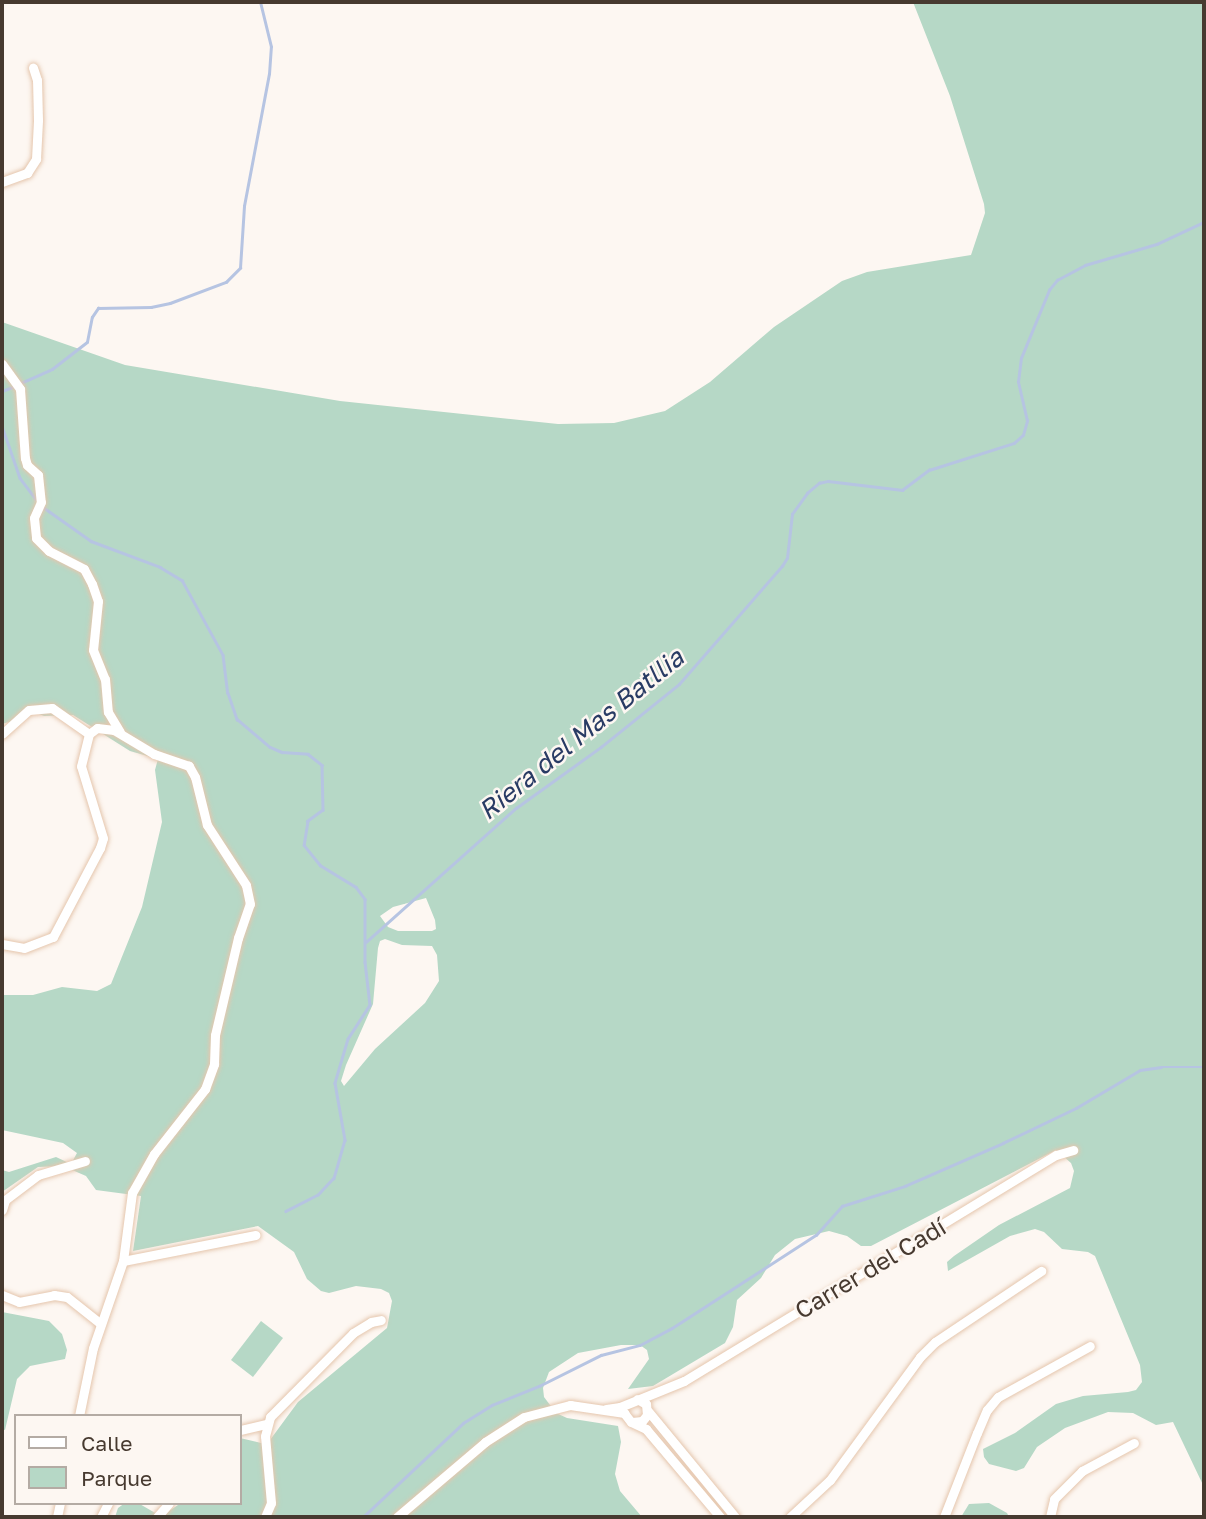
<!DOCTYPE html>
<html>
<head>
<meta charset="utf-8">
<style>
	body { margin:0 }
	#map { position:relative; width:1206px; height:1519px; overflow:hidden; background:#fdf7f2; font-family:"Golos Text",sans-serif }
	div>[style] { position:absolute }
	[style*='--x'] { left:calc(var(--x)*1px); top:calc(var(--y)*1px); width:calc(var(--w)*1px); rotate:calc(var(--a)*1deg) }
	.green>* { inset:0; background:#b6d8c6 }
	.stream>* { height:2.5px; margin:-1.25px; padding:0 1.25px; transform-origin:1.25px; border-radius:1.25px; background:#b6c4e2 }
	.roads { filter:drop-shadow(0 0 2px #e5c6ad) drop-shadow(0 0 2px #e5c6ad) }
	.minor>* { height:9px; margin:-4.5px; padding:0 4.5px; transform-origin:4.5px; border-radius:4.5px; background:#fff }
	span { translate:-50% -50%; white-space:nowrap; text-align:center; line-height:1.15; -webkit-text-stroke:5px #fdf7f2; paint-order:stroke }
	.street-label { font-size:24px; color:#473a30 }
	.water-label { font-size:26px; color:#293b64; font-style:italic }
	.frame { position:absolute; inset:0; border:4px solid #473a30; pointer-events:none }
	.legend { position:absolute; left:14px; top:1414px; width:228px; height:91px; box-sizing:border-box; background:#fdf7f2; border:2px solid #b4aba4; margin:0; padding:9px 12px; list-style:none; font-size:21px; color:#473a30 }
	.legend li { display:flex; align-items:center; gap:14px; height:35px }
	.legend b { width:35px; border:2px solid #b4aba4 }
</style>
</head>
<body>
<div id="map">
	<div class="green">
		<i style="clip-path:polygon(evenodd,913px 2px,1204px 2px,1204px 1487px,1173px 1422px,1156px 1425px,1133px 1413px,1108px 1412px,1065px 1428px,1037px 1447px,1024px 1468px,1016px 1471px,989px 1464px,984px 1457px,983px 1449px,1015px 1433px,1056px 1404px,1083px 1396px,1128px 1392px,1136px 1390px,1142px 1382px,1140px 1365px,1095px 1256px,1088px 1252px,1062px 1249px,1044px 1232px,1035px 1229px,1010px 1236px,948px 1271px,947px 1262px,954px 1256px,999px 1225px,1070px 1188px,1074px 1171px,1071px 1163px,1056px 1150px,871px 1246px,861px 1246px,847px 1236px,829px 1231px,795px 1239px,775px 1255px,761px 1278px,737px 1300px,733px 1327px,725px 1343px,653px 1386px,628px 1389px,649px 1359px,647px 1350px,640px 1345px,621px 1345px,578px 1353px,549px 1372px,543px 1388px,544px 1397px,556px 1413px,567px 1418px,618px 1426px,621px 1442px,615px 1474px,620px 1491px,642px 1517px,115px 1517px,118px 1508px,125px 1503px,138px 1503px,157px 1514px,166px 1513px,181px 1503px,240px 1503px,240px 1438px,261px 1443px,270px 1440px,298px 1402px,387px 1328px,392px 1301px,389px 1293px,381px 1289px,356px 1286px,329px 1293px,321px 1291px,307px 1279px,294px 1252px,258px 1226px,133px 1251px,141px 1196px,96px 1190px,86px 1176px,63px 1166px,38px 1167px,2px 1192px,2px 1170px,9px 1172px,56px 1157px,71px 1164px,77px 1153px,63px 1143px,2px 1130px,2px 995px,33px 995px,62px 987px,97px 991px,111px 984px,142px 907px,162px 822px,155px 770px,158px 759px,130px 751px,73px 715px,44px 716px,29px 710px,16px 720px,2px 724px,2px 322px,125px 365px,340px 401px,558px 424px,614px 423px,665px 411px,710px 382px,774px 327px,842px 281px,867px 272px,971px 255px,985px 213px,984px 204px,950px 96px,913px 2px,426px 898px,435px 920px,436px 929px,432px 931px,398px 931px,388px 927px,380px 916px,393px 907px,426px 898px,913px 2px,385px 939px,402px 945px,432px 946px,437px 955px,439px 981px,425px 1003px,375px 1049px,344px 1086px,341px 1081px,346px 1065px,373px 1004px,378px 948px,380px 941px,385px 939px)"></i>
		<i style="clip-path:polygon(2px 1312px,49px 1321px,62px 1334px,67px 1350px,65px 1359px,30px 1366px,17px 1379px,5px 1430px,2px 1429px)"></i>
		<i style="clip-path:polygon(261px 1321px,283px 1338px,253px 1377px,231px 1360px)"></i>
		<i style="clip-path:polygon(989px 1503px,1007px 1513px,1009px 1517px,961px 1517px,969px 1504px)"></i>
	</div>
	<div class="stream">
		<i style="--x:21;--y:383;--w:34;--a:-24"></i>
		<i style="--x:52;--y:369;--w:44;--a:-37.6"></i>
		<i style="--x:87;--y:342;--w:25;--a:-79"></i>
		<i style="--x:92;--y:317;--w:11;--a:-56"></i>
		<i style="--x:98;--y:308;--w:53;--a:-1.1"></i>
		<i style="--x:151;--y:307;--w:19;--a:-12"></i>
		<i style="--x:170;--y:303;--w:60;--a:-20.6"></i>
		<i style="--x:226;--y:282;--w:20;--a:-45"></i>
		<i style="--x:240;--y:268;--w:62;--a:-86.3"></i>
		<i style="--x:244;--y:206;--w:134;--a:-79.3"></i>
		<i style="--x:269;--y:74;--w:27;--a:-86"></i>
		<i style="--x:271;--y:47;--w:46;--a:-103.7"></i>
		<i style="--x:2;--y:391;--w:14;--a:-21"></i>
		<i style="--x:2;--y:426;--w:55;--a:70.9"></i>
		<i style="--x:20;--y:478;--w:26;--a:53"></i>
		<i style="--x:43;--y:507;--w:59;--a:35.3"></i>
		<i style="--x:91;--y:541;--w:74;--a:20.6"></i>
		<i style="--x:160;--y:567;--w:26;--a:31"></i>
		<i style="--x:182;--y:580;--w:85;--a:61.3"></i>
		<i style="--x:223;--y:655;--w:38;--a:83"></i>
		<i style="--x:228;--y:693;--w:28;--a:71"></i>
		<i style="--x:237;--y:719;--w:43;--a:40.3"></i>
		<i style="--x:270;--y:747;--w:13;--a:23"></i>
		<i style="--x:282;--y:752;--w:26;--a:4"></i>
		<i style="--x:308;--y:754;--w:18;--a:38"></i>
		<i style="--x:322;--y:765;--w:45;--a:88.7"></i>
		<i style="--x:323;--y:810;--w:19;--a:144"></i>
		<i style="--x:308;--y:821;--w:24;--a:99"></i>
		<i style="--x:304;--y:845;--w:26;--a:51"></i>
		<i style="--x:320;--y:865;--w:42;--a:31.4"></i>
		<i style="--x:356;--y:887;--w:15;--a:53"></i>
		<i style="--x:365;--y:899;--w:63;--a:90"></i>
		<i style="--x:365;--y:962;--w:43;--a:83.4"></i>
		<i style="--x:370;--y:1005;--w:40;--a:122.9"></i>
		<i style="--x:348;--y:1039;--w:46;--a:106.5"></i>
		<i style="--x:335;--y:1083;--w:58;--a:80"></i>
		<i style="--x:345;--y:1140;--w:40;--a:106"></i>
		<i style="--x:334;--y:1178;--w:23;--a:133"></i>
		<i style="--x:318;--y:1195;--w:36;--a:153"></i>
		<i style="--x:366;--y:942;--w:201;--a:-41.8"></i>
		<i style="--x:516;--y:808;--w:105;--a:-35.7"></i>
		<i style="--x:601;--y:747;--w:100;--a:-38.9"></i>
		<i style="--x:679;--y:684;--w:157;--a:-48.9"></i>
		<i style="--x:782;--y:566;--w:9;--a:-58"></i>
		<i style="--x:787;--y:558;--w:44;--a:-83.5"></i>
		<i style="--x:792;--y:514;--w:26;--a:-54"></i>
		<i style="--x:807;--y:493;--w:16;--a:-40"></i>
		<i style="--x:819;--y:483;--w:9;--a:-13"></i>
		<i style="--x:828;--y:481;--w:75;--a:6.9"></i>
		<i style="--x:902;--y:490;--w:34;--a:-37"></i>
		<i style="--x:929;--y:470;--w:89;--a:-17.6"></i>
		<i style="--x:1014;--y:443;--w:12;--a:-42"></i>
		<i style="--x:1023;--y:435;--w:15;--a:-74"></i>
		<i style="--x:1027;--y:421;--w:40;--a:-103"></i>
		<i style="--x:1018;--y:382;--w:24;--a:-83"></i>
		<i style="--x:1021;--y:358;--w:74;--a:-67.6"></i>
		<i style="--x:1049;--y:290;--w:13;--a:-51"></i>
		<i style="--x:1057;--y:280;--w:32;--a:-28"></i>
		<i style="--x:1085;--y:265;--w:75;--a:-16.3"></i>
		<i style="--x:1157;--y:244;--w:52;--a:-25.1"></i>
		<i style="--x:363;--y:1517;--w:137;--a:-43.2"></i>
		<i style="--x:463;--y:1423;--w:34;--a:-32"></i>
		<i style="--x:492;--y:1405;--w:51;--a:-22"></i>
		<i style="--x:539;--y:1386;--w:69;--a:-26.6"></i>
		<i style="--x:601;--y:1355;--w:40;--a:-14.4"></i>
		<i style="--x:640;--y:1345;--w:36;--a:-28"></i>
		<i style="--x:672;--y:1328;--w:171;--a:-32.9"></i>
		<i style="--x:816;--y:1235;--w:39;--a:-48"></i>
		<i style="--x:842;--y:1206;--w:66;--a:-17.6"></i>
		<i style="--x:905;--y:1186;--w:107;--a:-23.7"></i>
		<i style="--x:1003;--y:1143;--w:81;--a:-25.6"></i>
		<i style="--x:1076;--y:1108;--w:74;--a:-30.7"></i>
		<i style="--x:1140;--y:1070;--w:21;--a:-8"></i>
		<i style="--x:1161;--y:1067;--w:43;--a:0"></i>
	</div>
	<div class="roads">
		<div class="minor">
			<i style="--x:2;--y:182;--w:27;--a:-20"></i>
			<i style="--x:27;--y:173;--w:17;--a:-57"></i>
			<i style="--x:36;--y:159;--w:39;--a:-87"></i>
			<i style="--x:38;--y:120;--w:40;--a:-91.4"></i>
			<i style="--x:37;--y:80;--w:13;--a:-108"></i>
			<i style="--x:2;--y:364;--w:31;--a:54"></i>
			<i style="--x:20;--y:389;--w:69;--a:85.9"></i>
			<i style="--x:25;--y:458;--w:7;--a:74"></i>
			<i style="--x:27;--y:465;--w:15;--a:42"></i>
			<i style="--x:38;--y:475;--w:27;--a:84"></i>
			<i style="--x:41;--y:502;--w:17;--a:114"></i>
			<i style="--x:34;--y:518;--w:20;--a:84"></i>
			<i style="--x:36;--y:538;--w:18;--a:45"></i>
			<i style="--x:49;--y:551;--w:39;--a:27"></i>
			<i style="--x:84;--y:569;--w:17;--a:62"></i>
			<i style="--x:92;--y:584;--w:18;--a:71"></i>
			<i style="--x:98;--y:601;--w:49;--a:95.8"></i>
			<i style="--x:93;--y:650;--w:31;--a:68"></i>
			<i style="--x:105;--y:679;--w:33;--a:85"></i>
			<i style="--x:108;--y:712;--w:23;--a:59"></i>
			<i style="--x:2;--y:734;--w:36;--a:-42"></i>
			<i style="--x:29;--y:710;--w:23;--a:-5"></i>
			<i style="--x:52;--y:708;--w:45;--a:35.1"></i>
			<i style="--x:2;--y:944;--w:22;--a:10"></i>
			<i style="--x:24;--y:948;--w:31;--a:-21"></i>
			<i style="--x:53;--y:937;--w:101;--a:-62.2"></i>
			<i style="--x:100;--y:848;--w:10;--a:-73"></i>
			<i style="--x:103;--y:838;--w:75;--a:-107"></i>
			<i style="--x:81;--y:766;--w:33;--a:-76"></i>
			<i style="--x:2;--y:1210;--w:10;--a:-73"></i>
			<i style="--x:5;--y:1200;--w:41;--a:-37.1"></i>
			<i style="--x:38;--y:1175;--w:49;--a:-16.6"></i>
			<i style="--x:123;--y:1261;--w:135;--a:-11.1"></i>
			<i style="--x:2;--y:1295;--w:18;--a:22"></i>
			<i style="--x:19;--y:1302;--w:36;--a:-11"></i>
			<i style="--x:54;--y:1295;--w:13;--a:9"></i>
			<i style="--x:67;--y:1297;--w:43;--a:38.5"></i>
			<i style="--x:606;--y:1409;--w:14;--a:-8"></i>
			<i style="--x:620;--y:1407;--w:69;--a:-22.1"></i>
			<i style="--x:684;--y:1381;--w:435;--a:-31.3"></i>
			<i style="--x:1056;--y:1155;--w:18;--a:-16"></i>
			<i style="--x:648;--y:1411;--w:137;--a:50.6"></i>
			<i style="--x:624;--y:1413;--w:11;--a:52"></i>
			<i style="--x:631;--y:1422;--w:17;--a:25"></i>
			<i style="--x:646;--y:1429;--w:115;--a:49.9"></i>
			<i style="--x:79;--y:1416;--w:69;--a:-78.4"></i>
			<i style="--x:93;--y:1348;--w:92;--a:-71"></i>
			<i style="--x:123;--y:1261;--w:69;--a:-82.5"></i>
			<i style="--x:132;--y:1193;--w:45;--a:-60.6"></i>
			<i style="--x:154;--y:1154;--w:83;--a:-51.9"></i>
			<i style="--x:205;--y:1089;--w:27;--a:-70"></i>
			<i style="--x:214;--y:1064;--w:29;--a:-88"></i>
			<i style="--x:215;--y:1035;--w:100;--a:-76.7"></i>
			<i style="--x:238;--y:938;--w:36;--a:-71"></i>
			<i style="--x:250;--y:904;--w:19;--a:-102"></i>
			<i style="--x:246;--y:885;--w:72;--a:-123"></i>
			<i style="--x:207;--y:825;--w:49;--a:-104"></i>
			<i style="--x:195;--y:777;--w:13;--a:-119"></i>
			<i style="--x:189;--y:766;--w:37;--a:-161"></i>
			<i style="--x:154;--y:754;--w:47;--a:-149"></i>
			<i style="--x:114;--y:730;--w:17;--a:-173"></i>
			<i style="--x:97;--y:728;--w:10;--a:143"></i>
			<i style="--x:632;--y:1422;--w:10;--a:-6"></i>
			<i style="--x:642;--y:1421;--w:8;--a:-50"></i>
			<i style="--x:647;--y:1415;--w:11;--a:-95"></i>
			<i style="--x:646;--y:1404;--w:10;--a:-151"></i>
			<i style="--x:240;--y:1430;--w:27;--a:-13"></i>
			<i style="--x:57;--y:1517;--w:14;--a:-78"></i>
			<i style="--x:101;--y:1517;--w:16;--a:-63"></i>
			<i style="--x:157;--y:1517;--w:18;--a:-49"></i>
			<i style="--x:265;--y:1517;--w:15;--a:-67"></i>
			<i style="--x:271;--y:1503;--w:67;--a:-95.1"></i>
			<i style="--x:265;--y:1436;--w:20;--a:-75"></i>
			<i style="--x:270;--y:1417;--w:118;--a:-45.3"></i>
			<i style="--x:353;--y:1333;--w:21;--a:-31"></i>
			<i style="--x:371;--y:1322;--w:10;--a:-11"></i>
			<i style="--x:397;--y:1517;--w:116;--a:-40.4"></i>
			<i style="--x:485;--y:1442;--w:46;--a:-32.7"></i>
			<i style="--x:524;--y:1417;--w:48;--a:-14.6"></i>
			<i style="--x:570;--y:1405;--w:55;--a:8.4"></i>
			<i style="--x:790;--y:1517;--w:54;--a:-42.8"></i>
			<i style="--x:830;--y:1480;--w:152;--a:-53.8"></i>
			<i style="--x:920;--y:1357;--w:21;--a:-45"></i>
			<i style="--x:935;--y:1342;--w:128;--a:-33.8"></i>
			<i style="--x:944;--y:1517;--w:90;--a:-68.6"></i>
			<i style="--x:977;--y:1433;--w:25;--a:-67"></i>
			<i style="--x:987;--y:1410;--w:17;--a:-50"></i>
			<i style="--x:998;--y:1397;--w:105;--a:-29"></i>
			<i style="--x:1050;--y:1517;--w:18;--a:-77"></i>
			<i style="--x:1054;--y:1499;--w:40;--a:-45"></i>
			<i style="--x:1082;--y:1471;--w:59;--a:-28.3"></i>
		</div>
	</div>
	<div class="street-label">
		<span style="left:870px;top:1268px;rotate:-31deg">Carrer del Cadí</span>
	</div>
	<div class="water-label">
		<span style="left:581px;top:734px;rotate:-39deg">Riera del Mas Batllia</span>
	</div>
	<div class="frame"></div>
	<ul class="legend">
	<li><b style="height:9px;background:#fff"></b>Calle</li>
	<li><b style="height:19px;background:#b6d8c6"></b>Parque</li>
	</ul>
</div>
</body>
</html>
